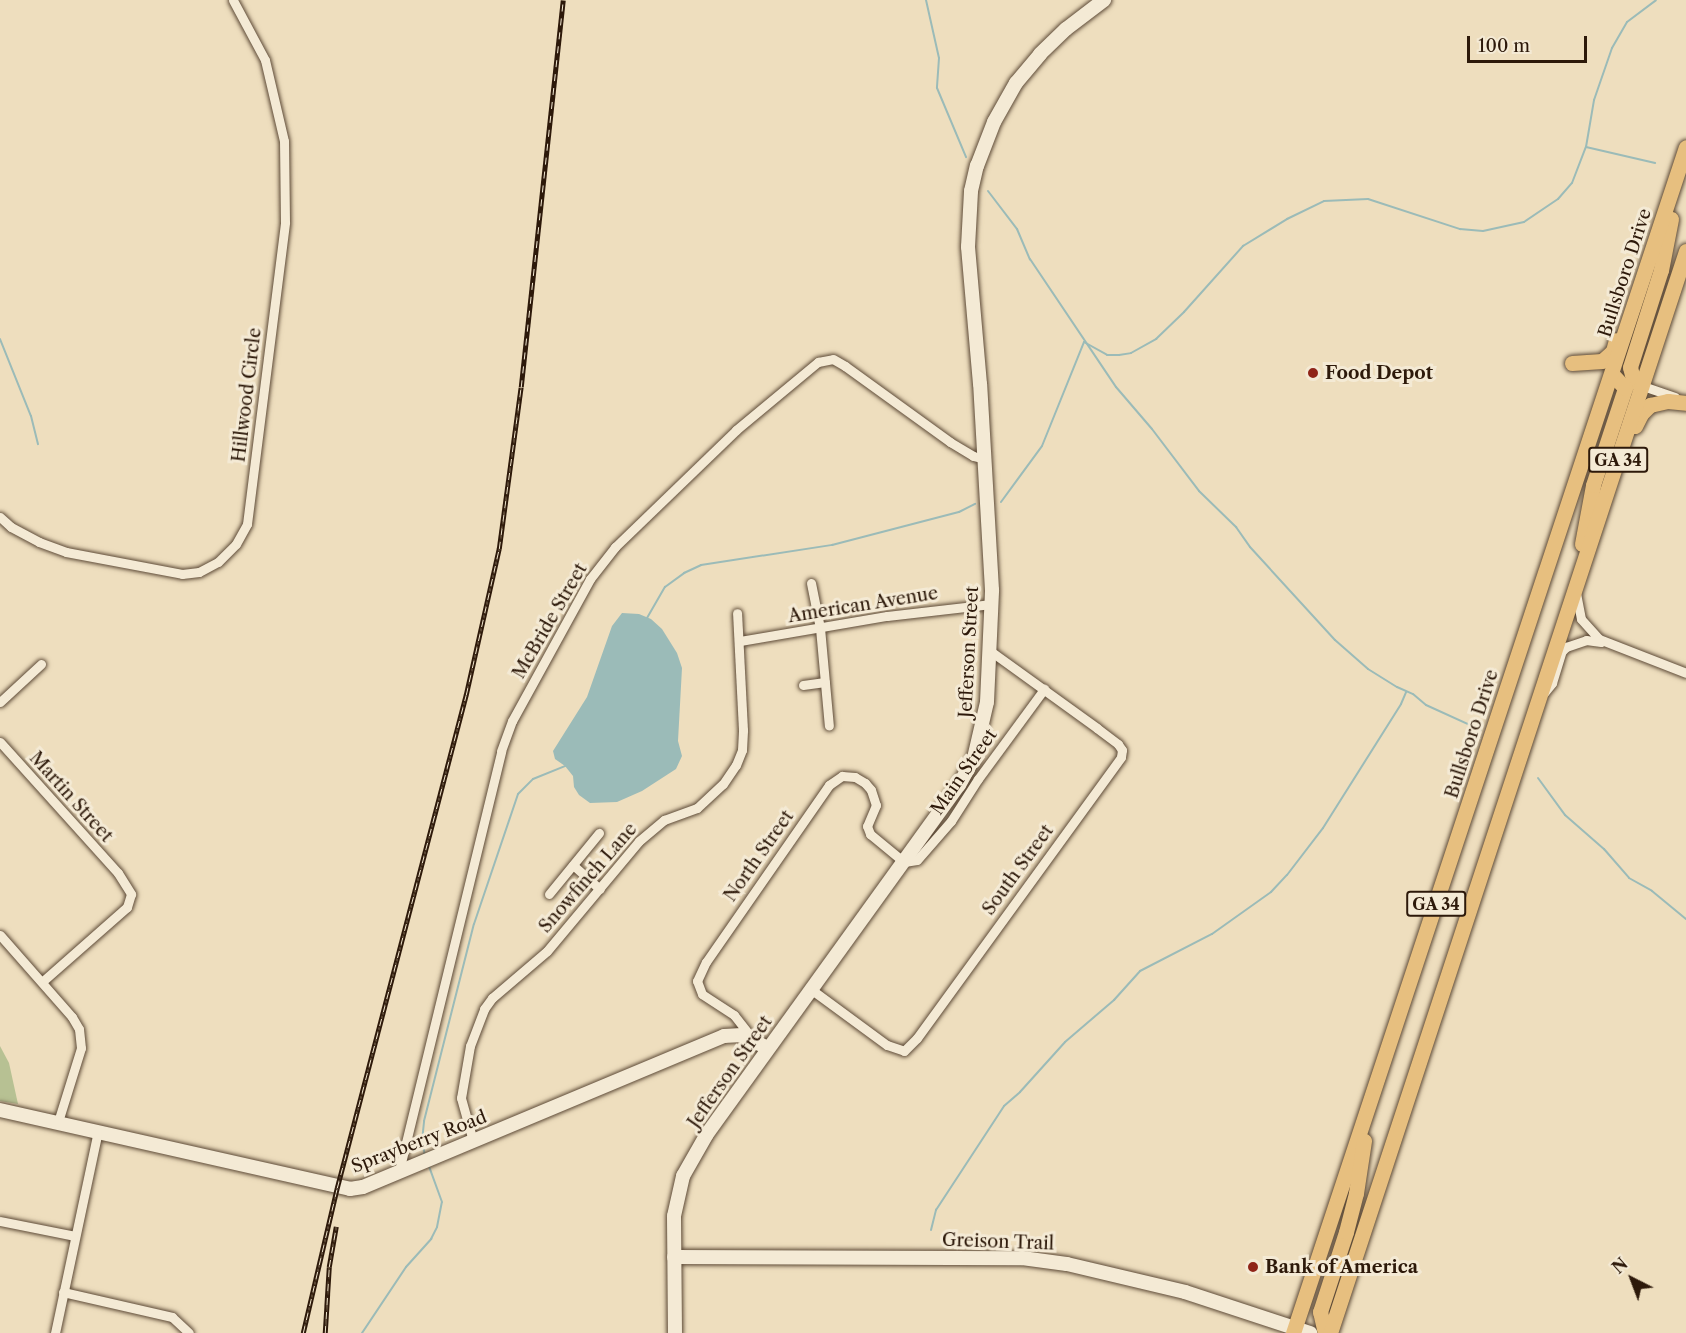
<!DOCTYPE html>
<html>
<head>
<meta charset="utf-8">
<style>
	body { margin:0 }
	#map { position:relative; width:1686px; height:1333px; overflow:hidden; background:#eedebe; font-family:"Libre Caslon Text",serif }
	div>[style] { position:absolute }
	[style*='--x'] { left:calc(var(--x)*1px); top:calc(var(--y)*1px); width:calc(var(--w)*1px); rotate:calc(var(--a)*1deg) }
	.green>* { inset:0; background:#b7c193 }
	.water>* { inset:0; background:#9bbbb8 }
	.stream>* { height:2px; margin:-1px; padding:0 1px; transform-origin:1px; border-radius:1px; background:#9bbbb8 }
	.roads { filter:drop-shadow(0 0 2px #5d4a37) drop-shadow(0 0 2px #5d4a37) }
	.street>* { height:9px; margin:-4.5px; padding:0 4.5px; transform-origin:4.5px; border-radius:4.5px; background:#f4ead5 }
	.secondary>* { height:14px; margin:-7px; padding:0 7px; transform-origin:7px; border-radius:7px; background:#f4ead5 }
	.primary>* { height:15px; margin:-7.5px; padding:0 7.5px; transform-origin:7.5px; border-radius:7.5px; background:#e7bf7f }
	.rail>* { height:4.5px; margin-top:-2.25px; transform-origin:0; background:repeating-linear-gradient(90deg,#f4ead5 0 7px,#2d190a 0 14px); box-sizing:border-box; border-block:2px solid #2d190a }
	.dots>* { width:16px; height:16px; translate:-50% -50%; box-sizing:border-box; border:3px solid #f4ead5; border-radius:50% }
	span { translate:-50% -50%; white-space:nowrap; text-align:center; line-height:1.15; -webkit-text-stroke:6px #f4ead5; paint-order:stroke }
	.shield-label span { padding:2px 4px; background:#f4ead5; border:2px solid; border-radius:4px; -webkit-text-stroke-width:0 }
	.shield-label { font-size:16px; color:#2d190a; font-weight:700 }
	.street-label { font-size:18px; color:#2d190a }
	.poi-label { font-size:18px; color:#2d190a; font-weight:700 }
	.left { translate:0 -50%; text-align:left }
	.north { position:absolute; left:1602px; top:1249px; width:60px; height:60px; -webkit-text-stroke:4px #f4ead5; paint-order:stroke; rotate:318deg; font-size:16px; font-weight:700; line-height:24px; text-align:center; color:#2d190a }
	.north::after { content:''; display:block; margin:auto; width:21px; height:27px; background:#2d190a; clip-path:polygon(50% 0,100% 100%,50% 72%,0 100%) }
	.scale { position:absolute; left:1467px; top:36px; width:120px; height:27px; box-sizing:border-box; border:3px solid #2d190a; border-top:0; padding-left:8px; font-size:18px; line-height:21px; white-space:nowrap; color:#2d190a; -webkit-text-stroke:4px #f4ead5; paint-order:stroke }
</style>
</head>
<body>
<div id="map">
	<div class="green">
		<i style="clip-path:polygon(0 1046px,9px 1063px,18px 1104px,0 1101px)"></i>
	</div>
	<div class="water">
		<i style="clip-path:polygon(622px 613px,639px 614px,651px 619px,662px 629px,677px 653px,682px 668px,678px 741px,682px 756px,676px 769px,642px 791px,617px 802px,590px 803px,579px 795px,574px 787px,573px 776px,565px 766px,555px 759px,553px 751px,587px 697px,612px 626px)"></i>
	</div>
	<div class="stream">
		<i style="--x:926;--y:0;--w:59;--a:77.4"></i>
		<i style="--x:939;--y:58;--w:30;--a:94"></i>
		<i style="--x:937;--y:88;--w:75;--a:67.2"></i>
		<i style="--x:1586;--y:147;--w:71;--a:13.1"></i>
		<i style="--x:988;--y:191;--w:48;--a:52.7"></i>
		<i style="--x:1017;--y:229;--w:33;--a:67"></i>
		<i style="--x:1030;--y:259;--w:154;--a:56.1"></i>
		<i style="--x:1116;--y:387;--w:55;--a:49.4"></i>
		<i style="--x:1152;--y:429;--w:78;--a:52.8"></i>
		<i style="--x:1199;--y:491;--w:52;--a:44.2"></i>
		<i style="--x:1236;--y:527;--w:24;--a:55"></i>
		<i style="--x:1250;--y:547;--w:126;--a:47.6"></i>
		<i style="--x:1335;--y:640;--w:44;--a:41.3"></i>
		<i style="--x:1368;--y:669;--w:34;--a:32"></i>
		<i style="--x:1397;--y:687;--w:17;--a:24"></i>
		<i style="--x:1413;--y:694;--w:17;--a:40"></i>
		<i style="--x:1426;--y:705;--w:60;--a:24.4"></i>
		<i style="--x:0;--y:339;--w:83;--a:68.1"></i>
		<i style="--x:31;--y:416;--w:29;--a:76"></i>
		<i style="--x:1084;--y:342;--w:26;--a:29"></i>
		<i style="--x:1107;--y:355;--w:12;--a:0"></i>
		<i style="--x:1119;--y:355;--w:12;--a:-9"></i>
		<i style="--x:1131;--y:353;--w:29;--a:-29"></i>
		<i style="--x:1156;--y:339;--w:39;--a:-44"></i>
		<i style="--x:1184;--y:312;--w:89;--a:-48.2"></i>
		<i style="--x:1243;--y:246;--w:52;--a:-31.5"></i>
		<i style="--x:1287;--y:219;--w:41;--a:-25.9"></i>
		<i style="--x:1324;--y:201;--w:44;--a:-2.6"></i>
		<i style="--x:1368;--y:199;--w:97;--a:18.1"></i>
		<i style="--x:1460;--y:229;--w:23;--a:5"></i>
		<i style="--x:1483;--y:231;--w:42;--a:-12.4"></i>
		<i style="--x:1524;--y:222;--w:41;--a:-34.1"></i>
		<i style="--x:1558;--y:199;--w:21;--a:-49"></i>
		<i style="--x:1572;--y:183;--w:39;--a:-69"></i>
		<i style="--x:1586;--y:147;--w:48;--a:-80.3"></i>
		<i style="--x:1594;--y:100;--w:55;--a:-70.9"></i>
		<i style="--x:1612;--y:48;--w:30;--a:-60"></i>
		<i style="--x:1627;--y:22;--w:36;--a:-37"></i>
		<i style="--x:1001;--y:502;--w:69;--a:-53.8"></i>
		<i style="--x:1042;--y:446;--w:112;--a:-68"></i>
		<i style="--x:647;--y:618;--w:36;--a:-60"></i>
		<i style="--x:665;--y:587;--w:24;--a:-36"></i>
		<i style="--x:684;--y:573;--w:19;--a:-25"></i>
		<i style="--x:701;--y:565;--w:133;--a:-8.7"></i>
		<i style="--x:832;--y:545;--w:131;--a:-14.6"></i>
		<i style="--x:959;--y:512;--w:18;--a:-27"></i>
		<i style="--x:1538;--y:778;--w:46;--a:53.9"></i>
		<i style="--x:1565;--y:815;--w:52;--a:41.1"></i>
		<i style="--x:1604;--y:849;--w:38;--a:49"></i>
		<i style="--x:1629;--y:878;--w:26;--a:29"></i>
		<i style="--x:1652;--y:891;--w:44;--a:39.5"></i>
		<i style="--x:425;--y:1156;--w:15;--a:-101"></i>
		<i style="--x:422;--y:1141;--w:20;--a:-84"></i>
		<i style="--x:424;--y:1121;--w:203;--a:-75.8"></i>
		<i style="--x:474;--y:924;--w:137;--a:-71.3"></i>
		<i style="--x:518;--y:794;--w:21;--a:-45"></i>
		<i style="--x:533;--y:779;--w:35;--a:-22"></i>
		<i style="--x:931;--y:1230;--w:21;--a:-76"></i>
		<i style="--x:936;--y:1210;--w:124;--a:-56.8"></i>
		<i style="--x:1004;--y:1106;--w:21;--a:-41"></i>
		<i style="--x:1020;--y:1092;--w:67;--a:-48"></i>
		<i style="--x:1065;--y:1042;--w:65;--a:-40.6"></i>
		<i style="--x:1114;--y:1000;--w:39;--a:-48"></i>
		<i style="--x:1140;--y:971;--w:81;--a:-27.2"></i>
		<i style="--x:1212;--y:934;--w:72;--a:-35.4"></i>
		<i style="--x:1271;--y:892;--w:23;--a:-47"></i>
		<i style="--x:1287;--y:875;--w:59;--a:-52.5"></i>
		<i style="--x:1323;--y:828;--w:146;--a:-57.8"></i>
		<i style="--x:1401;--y:704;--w:13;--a:-67"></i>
		<i style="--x:362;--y:1333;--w:79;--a:-56.3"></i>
		<i style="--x:406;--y:1267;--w:38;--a:-48"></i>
		<i style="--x:431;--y:1239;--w:13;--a:-63"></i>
		<i style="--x:437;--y:1227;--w:25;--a:-79"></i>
		<i style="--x:442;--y:1202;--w:38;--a:-110"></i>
	</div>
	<div class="roads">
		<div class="street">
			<i style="--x:1637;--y:384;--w:40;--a:18.9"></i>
			<i style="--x:0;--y:517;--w:15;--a:42"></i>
			<i style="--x:11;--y:527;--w:32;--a:28"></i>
			<i style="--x:39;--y:542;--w:29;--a:20"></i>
			<i style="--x:66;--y:552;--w:118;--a:10.7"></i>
			<i style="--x:182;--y:574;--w:17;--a:-7"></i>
			<i style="--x:199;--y:572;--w:21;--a:-28"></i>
			<i style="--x:218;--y:562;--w:25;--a:-45"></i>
			<i style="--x:236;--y:544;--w:23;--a:-61"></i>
			<i style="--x:247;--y:524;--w:304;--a:-82.8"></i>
			<i style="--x:285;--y:222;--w:81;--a:-90.7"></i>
			<i style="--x:284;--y:141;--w:83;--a:-103.2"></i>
			<i style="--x:265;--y:60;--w:68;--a:-118.1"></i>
			<i style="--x:811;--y:583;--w:46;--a:78.7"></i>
			<i style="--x:820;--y:628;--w:98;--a:84.8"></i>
			<i style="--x:1576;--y:593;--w:26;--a:79"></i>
			<i style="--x:1581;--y:619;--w:27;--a:48"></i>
			<i style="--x:1599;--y:639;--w:93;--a:21.3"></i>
			<i style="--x:740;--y:641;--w:149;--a:-9.7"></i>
			<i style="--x:887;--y:616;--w:105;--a:-6.6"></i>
			<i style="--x:803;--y:685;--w:22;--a:-8"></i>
			<i style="--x:1544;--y:693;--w:13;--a:-51"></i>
			<i style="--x:1552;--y:683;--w:34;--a:-73"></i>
			<i style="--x:1562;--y:651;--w:6;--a:-45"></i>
			<i style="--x:1566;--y:647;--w:21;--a:-19"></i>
			<i style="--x:1586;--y:640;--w:15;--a:8"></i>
			<i style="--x:0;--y:702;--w:56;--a:-42.8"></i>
			<i style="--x:0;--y:742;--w:176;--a:48"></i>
			<i style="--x:118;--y:873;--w:25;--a:58"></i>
			<i style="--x:131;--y:894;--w:14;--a:107"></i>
			<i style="--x:127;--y:907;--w:113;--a:138.6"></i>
			<i style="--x:573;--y:865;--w:36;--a:42"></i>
			<i style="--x:549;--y:894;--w:79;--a:-50.7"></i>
			<i style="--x:0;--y:935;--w:109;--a:48.7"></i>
			<i style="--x:72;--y:1017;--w:14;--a:60"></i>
			<i style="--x:79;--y:1029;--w:19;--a:84"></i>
			<i style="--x:81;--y:1048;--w:77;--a:107.3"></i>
			<i style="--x:812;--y:990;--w:93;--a:36.3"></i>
			<i style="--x:887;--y:1045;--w:18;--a:19"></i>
			<i style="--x:904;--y:1051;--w:18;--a:-45"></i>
			<i style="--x:917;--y:1038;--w:347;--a:-54"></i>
			<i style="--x:1121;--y:757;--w:7;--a:-82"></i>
			<i style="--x:1122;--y:750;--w:7;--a:-124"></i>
			<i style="--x:1118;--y:744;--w:26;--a:-143"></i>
			<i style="--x:1097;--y:728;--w:133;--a:-144.2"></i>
			<i style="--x:752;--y:1038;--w:29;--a:-128"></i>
			<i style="--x:734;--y:1015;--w:38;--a:-147"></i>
			<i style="--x:702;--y:994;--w:14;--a:-111"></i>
			<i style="--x:697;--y:981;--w:21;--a:-65"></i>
			<i style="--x:706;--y:962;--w:216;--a:-55.2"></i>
			<i style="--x:829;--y:785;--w:16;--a:-35"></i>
			<i style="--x:842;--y:776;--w:13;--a:4"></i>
			<i style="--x:855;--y:777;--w:12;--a:31"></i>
			<i style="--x:865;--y:783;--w:9;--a:49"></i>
			<i style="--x:871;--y:790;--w:16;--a:72"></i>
			<i style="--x:876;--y:805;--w:23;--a:113"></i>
			<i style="--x:867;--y:826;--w:9;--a:69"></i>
			<i style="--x:870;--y:834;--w:44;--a:39.5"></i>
			<i style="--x:904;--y:862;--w:13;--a:-9"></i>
			<i style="--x:917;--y:860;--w:52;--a:-48.9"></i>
			<i style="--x:951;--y:821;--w:50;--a:-57.3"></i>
			<i style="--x:978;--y:779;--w:112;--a:-53.7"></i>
			<i style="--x:473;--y:1141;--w:45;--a:-105.6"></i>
			<i style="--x:461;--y:1098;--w:53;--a:-80.2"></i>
			<i style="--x:470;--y:1046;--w:40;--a:-69"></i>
			<i style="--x:484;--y:1009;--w:14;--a:-54"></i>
			<i style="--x:492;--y:998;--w:72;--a:-40.5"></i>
			<i style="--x:547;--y:951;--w:143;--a:-50.1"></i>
			<i style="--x:639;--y:841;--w:33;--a:-40"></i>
			<i style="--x:664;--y:820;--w:35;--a:-20"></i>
			<i style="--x:697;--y:808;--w:35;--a:-43"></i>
			<i style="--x:723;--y:784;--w:23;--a:-56"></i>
			<i style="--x:736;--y:765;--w:16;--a:-68"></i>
			<i style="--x:742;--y:750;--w:20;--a:-87"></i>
			<i style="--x:743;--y:730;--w:117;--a:-92.9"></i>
			<i style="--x:399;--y:1171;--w:432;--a:-76.3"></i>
			<i style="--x:501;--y:751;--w:32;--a:-70"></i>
			<i style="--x:512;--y:721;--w:162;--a:-61.2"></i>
			<i style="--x:590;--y:579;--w:41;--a:-52"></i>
			<i style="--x:615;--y:547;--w:168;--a:-44"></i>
			<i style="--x:736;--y:430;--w:107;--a:-39.7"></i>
			<i style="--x:818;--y:362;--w:15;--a:-11"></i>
			<i style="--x:833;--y:359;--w:14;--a:30"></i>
			<i style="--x:845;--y:366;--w:130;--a:35.9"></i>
			<i style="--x:950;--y:442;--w:27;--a:31"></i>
			<i style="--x:973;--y:456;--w:12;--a:14"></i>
			<i style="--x:0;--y:1221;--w:76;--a:11.3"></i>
			<i style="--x:63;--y:1292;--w:112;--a:12.9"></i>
			<i style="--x:172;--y:1317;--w:23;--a:43"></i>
			<i style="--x:55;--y:1333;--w:207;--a:-78"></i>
		</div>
		<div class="secondary">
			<i style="--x:0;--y:1110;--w:359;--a:12.7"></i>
			<i style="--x:350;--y:1189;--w:13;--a:-9"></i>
			<i style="--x:363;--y:1187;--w:391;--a:-22.7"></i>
			<i style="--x:724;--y:1036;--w:18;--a:-3"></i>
			<i style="--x:742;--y:1035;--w:28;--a:27"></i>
			<i style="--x:674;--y:1257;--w:348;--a:0.2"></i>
			<i style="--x:1022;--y:1258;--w:45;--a:7.6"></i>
			<i style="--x:1067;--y:1264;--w:121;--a:13.3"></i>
			<i style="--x:1185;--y:1292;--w:132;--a:18.2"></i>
			<i style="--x:675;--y:1333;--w:117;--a:-90.5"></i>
			<i style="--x:674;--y:1216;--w:41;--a:-77.3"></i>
			<i style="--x:683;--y:1176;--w:48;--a:-60.3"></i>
			<i style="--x:707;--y:1134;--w:430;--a:-54.2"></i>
			<i style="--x:959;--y:785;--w:31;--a:-61"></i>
			<i style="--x:974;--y:758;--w:57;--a:-76.9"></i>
			<i style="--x:987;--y:702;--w:112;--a:-87.4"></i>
			<i style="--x:992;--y:590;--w:206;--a:-93.3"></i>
			<i style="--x:980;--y:384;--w:138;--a:-95"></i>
			<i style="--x:968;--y:247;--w:56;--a:-86.9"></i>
			<i style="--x:971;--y:191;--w:26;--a:-77"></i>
			<i style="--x:977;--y:166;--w:47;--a:-68.9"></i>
			<i style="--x:994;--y:122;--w:45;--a:-60.6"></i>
			<i style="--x:1016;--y:83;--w:38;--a:-50"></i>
			<i style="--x:1040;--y:54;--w:36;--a:-44"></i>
			<i style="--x:1066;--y:29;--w:48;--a:-37.3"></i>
		</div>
		<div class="primary">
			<i style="--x:1572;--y:363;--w:30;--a:-4"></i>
			<i style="--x:1602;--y:361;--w:15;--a:-42"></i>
			<i style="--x:1613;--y:351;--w:11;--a:-75"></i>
			<i style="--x:1640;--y:385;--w:9;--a:-139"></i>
			<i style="--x:1633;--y:379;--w:12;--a:-104"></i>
			<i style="--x:1630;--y:367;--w:102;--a:-72.3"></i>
			<i style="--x:1661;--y:270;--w:52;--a:-78.9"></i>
			<i style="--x:1635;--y:426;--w:13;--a:-63"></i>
			<i style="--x:1641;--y:414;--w:13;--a:-45"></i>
			<i style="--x:1650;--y:405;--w:18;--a:-13"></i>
			<i style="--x:1668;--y:401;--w:18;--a:6"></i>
			<i style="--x:1582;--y:544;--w:60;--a:-79.4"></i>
			<i style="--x:1593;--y:485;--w:102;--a:-71.7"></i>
			<i style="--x:1625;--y:388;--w:16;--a:-133"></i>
			<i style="--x:1293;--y:1333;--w:1249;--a:-71.67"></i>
			<i style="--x:1325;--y:1333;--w:22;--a:-103"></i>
			<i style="--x:1320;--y:1312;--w:84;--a:-72"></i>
			<i style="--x:1346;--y:1232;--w:40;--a:-75.6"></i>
			<i style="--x:1356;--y:1193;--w:53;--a:-81.3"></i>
			<i style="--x:1330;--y:1333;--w:1139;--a:-71.79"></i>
		</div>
	</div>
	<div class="rail">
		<i style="--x:303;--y:1333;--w:149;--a:-76.8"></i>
		<i style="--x:337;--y:1188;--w:510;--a:-75.34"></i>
		<i style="--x:466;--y:695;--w:150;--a:-77.3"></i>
		<i style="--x:499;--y:549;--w:163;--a:-82.3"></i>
		<i style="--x:521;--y:387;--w:389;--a:-83.8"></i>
		<i style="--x:325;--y:1333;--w:66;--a:-86.5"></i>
		<i style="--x:329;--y:1267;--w:41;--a:-80.1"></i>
	</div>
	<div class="dots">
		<i style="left:1313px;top:373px;background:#8f2418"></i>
		<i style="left:1253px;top:1267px;background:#8f2418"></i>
	</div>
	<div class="shield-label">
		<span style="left:1618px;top:460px">GA 34</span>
		<span style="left:1436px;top:904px">GA 34</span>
	</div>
	<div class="street-label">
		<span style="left:1625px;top:273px;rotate:-72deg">Bullsboro Drive</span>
		<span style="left:247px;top:395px;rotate:-83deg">Hillwood Circle</span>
		<span style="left:863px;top:605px;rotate:-9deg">American Avenue</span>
		<span style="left:550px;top:621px;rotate:-60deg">McBride Street</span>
		<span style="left:969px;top:652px;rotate:-87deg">Jefferson Street</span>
		<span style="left:1472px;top:734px;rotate:-72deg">Bullsboro Drive</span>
		<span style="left:964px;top:772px;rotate:-55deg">Main Street</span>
		<span style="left:71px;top:797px;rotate:48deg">Martin Street</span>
		<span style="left:759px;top:856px;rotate:-55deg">North Street</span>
		<span style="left:1018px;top:870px;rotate:-54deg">South Street</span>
		<span style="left:588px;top:878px;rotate:-49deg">Snowfinch Lane</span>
		<span style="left:730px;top:1072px;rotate:-55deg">Jefferson Street</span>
		<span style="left:419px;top:1142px;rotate:-21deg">Sprayberry Road</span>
		<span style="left:998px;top:1242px;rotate:2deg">Greison Trail</span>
	</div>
	<div class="poi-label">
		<span class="left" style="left:1325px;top:373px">Food Depot</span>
		<span class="left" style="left:1265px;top:1267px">Bank of America</span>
	</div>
	<div class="north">N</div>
	<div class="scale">100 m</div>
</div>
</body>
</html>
